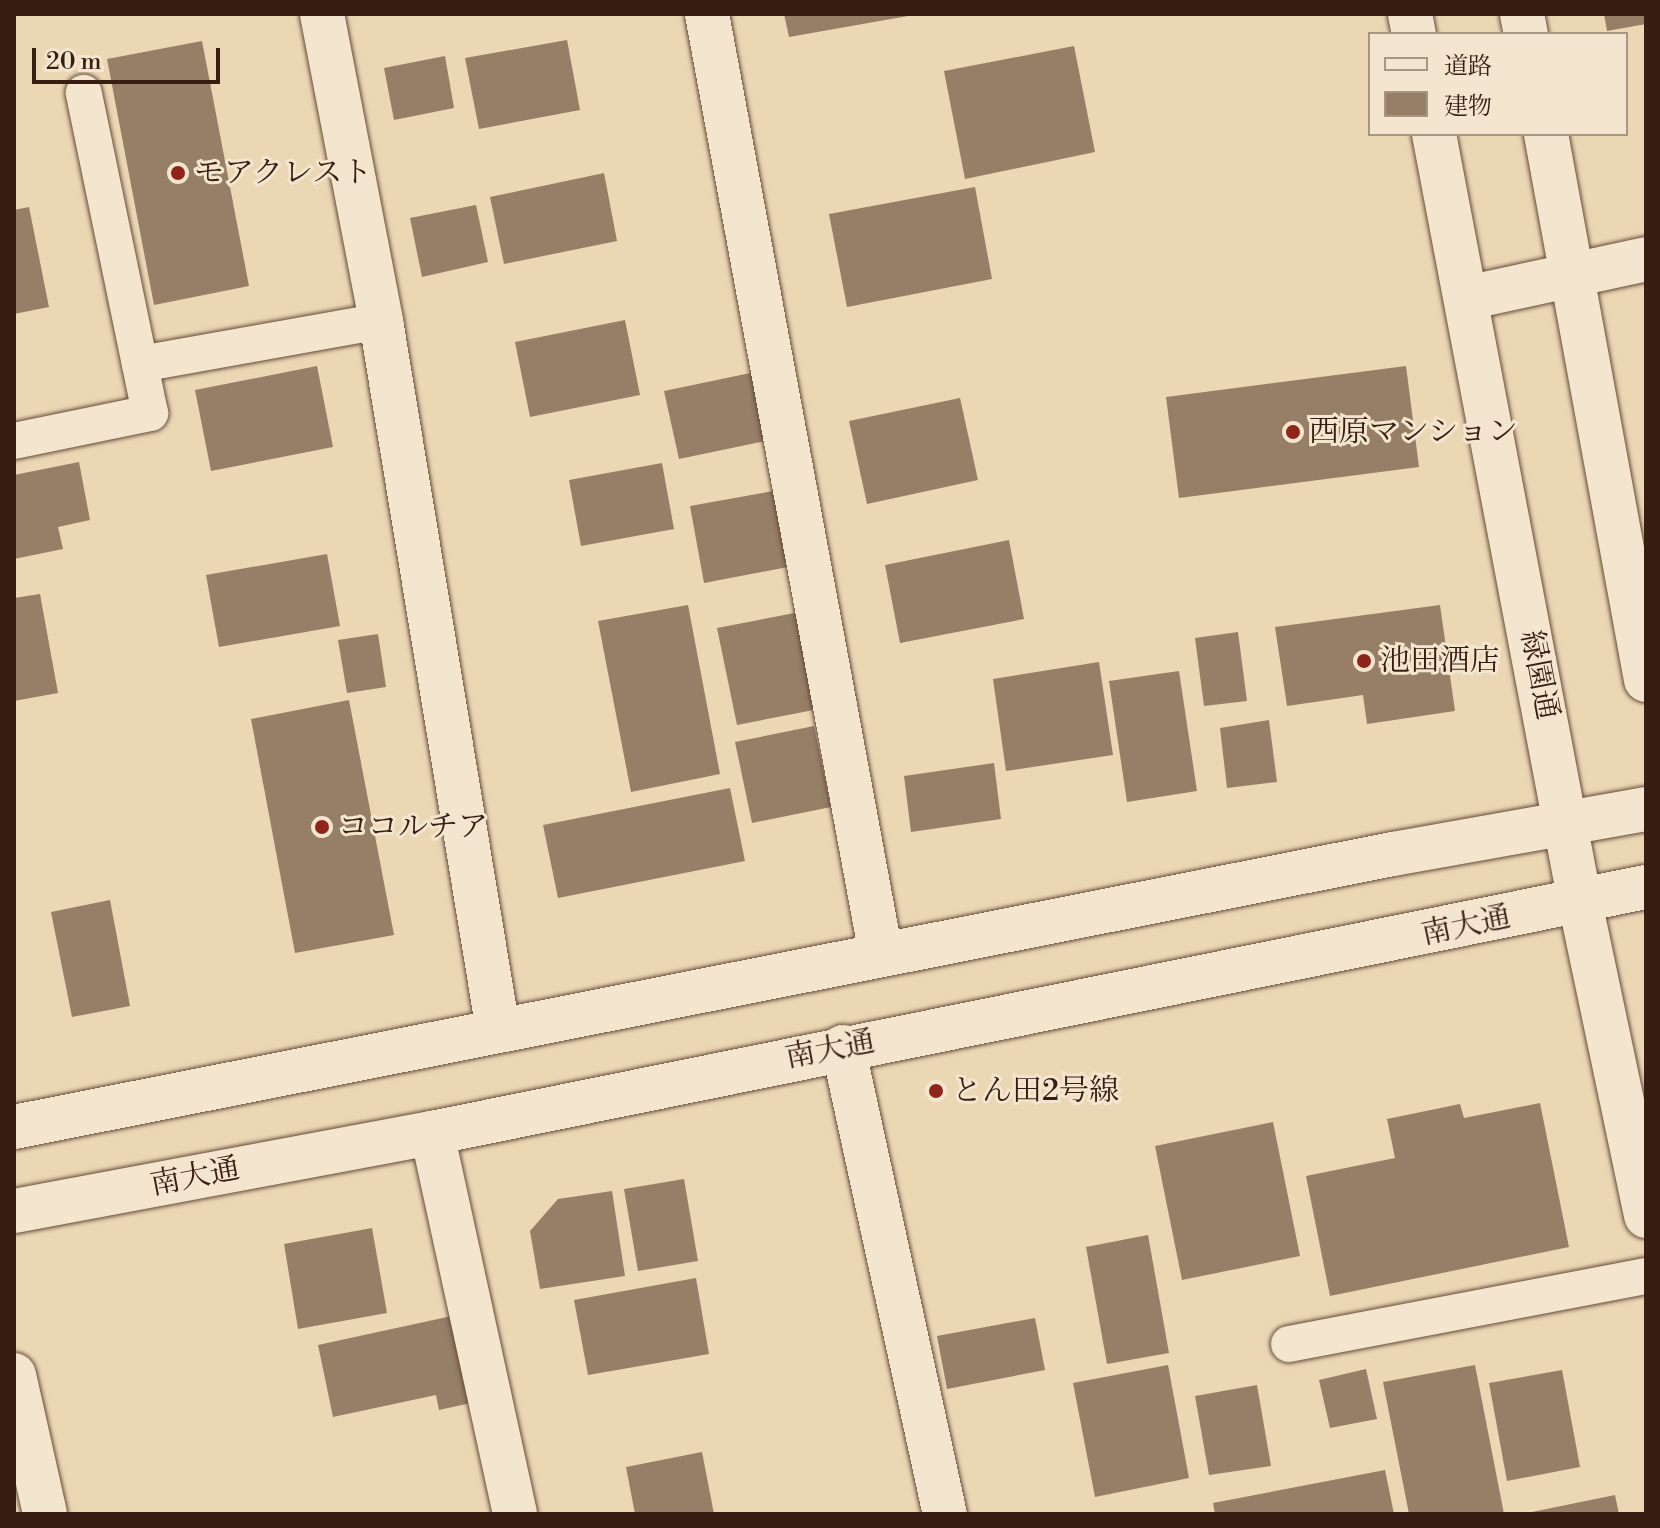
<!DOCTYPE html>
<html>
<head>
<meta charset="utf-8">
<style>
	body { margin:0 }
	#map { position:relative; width:1660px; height:1528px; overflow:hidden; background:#ecd7b4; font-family:"Libre Bodoni","Noto Serif JP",serif }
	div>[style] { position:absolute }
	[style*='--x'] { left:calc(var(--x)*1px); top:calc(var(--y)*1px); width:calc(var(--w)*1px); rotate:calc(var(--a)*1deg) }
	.building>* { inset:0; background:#967e67 }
	.roads { filter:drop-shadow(0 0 2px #654c3b) drop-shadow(0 0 2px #654c3b) }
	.service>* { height:36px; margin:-18px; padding:0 18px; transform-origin:18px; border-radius:18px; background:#f3e5ce }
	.minor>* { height:44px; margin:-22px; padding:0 22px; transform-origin:22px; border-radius:22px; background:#f3e5ce }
	.tertiary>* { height:44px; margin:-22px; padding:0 22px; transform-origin:22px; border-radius:22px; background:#f3e5ce }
	.dots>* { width:22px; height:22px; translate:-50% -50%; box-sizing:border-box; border:4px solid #f3e5ce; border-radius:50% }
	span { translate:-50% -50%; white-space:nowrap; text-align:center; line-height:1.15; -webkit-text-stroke:6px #f3e5ce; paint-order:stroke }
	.poi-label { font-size:30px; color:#381d13 }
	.left { translate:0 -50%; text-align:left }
	.street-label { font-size:30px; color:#381d13 }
	.frame { position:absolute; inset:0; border:16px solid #381d13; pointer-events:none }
	.legend { position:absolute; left:1368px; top:32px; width:260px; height:104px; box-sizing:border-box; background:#f3e5ce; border:2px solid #a89583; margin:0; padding:10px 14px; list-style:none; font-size:24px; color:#381d13 }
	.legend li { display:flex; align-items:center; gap:16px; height:40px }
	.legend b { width:40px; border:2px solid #a89583 }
	.scale { position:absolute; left:32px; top:48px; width:188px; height:36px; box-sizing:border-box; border:4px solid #381d13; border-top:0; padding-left:10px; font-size:24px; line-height:28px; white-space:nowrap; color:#381d13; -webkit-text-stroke:6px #f3e5ce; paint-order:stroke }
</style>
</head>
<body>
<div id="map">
	<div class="building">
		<i style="clip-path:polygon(784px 14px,907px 14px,908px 16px,789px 37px)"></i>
		<i style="clip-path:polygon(1604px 14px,1646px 14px,1646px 24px,1607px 31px)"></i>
		<i style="clip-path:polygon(567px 40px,580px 110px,479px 129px,465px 58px)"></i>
		<i style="clip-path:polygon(202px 41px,249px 286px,154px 305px,107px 59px)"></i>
		<i style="clip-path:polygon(1074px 46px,1095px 152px,965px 179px,944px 71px)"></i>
		<i style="clip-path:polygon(445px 56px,454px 108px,394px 120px,384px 68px)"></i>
		<i style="clip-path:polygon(604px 173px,617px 241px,504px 264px,490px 197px)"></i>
		<i style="clip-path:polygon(975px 187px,992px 279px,847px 307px,829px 214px)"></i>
		<i style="clip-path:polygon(476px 205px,488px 262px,422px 277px,410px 218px)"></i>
		<i style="clip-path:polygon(29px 207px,49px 307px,14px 314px,14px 210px)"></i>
		<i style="clip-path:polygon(625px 320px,640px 395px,530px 417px,515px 342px)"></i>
		<i style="clip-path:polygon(317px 366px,333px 447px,211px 471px,195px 390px)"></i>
		<i style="clip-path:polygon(1406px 366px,1419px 467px,1179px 498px,1166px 397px)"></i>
		<i style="clip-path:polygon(760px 371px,775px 439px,679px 459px,664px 391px)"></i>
		<i style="clip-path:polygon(960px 398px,978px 480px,867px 504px,849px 421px)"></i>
		<i style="clip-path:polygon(79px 462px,90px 520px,58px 527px,63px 549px,14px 559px,14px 475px)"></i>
		<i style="clip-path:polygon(662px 463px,674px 529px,581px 546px,569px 480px)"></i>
		<i style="clip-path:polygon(779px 490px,793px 566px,704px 583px,690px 506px)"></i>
		<i style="clip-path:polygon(1009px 540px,1024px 619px,900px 643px,885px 565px)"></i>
		<i style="clip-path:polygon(327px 554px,340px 626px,219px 647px,206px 575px)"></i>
		<i style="clip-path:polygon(40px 594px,58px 693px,14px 701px,14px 598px)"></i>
		<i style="clip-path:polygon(688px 605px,720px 774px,631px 792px,598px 621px)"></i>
		<i style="clip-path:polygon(1440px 605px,1455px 711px,1367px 724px,1363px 695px,1287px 706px,1275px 627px)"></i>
		<i style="clip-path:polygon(810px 610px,829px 707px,737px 725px,717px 628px)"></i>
		<i style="clip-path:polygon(1238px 632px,1247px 701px,1204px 706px,1195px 638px)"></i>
		<i style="clip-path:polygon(378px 634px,386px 687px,347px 693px,338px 640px)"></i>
		<i style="clip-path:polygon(1099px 662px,1113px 755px,1006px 771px,993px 679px)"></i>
		<i style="clip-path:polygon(1179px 671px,1197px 791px,1127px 802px,1109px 681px)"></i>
		<i style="clip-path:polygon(349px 700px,394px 935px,295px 953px,251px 719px)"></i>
		<i style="clip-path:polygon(1269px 720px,1277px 782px,1227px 788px,1220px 728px)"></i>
		<i style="clip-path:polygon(814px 726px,831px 807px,752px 823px,735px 742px)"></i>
		<i style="clip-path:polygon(994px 763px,1001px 819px,911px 832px,904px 776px)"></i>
		<i style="clip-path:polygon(730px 788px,745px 861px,558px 898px,543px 825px)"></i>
		<i style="clip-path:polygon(110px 900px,130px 1006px,72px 1017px,51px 912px)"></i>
		<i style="clip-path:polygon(1540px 1103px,1569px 1247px,1330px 1296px,1306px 1176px,1395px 1158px,1387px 1119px,1460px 1104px,1464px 1118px)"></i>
		<i style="clip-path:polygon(1273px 1122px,1300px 1256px,1182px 1280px,1155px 1146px)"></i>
		<i style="clip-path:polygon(684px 1179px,698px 1261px,638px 1271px,624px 1189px)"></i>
		<i style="clip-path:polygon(612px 1191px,625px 1276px,540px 1289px,530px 1231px,558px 1199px)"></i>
		<i style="clip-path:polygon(372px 1228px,387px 1313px,298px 1329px,284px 1244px)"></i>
		<i style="clip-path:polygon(1148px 1235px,1169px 1353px,1107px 1364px,1086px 1247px)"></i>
		<i style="clip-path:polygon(696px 1278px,709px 1354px,588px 1375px,574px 1300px)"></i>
		<i style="clip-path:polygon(461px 1314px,480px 1401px,439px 1410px,436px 1395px,333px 1417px,318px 1345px)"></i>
		<i style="clip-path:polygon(1035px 1318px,1045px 1370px,947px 1389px,937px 1336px)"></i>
		<i style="clip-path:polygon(1168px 1365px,1189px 1478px,1095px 1497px,1073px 1383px)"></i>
		<i style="clip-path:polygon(1475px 1365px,1504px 1514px,1409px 1514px,1383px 1382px)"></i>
		<i style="clip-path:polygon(1366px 1369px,1377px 1419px,1330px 1428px,1319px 1380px)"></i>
		<i style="clip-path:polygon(1562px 1370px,1580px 1467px,1507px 1481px,1489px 1383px)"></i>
		<i style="clip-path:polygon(1257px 1385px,1271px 1466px,1209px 1475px,1195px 1396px)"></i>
		<i style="clip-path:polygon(702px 1452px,714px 1514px,635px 1514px,626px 1467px)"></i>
		<i style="clip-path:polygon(1385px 1470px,1394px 1514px,1215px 1514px,1213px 1503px)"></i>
		<i style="clip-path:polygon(1615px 1495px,1619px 1514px,1527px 1514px,1527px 1513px)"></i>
	</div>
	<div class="roads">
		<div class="service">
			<i style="--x:140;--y:364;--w:245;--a:-10.1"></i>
			<i style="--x:14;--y:441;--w:139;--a:-11.6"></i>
			<i style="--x:150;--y:413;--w:327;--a:-101.7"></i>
			<i style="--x:1289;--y:1344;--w:363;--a:-10.8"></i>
		</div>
		<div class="minor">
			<i style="--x:322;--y:14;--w:313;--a:79.1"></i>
			<i style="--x:381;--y:321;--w:719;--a:80.63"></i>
			<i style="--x:707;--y:14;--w:957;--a:79.52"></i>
			<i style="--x:1466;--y:298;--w:184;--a:-12.2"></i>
			<i style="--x:843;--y:1047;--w:478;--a:77.7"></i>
			<i style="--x:432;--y:1133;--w:390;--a:77.7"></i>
			<i style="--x:14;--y:1375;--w:142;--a:77.4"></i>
		</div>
		<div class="tertiary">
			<i style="--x:1410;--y:14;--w:20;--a:79"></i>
			<i style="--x:1522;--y:14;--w:20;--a:79"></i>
			<i style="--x:1434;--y:134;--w:782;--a:79.24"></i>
			<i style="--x:1580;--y:902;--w:321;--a:78.1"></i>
			<i style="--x:1546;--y:134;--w:555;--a:79.62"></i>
			<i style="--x:14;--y:1127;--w:1406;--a:-11.2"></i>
			<i style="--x:1393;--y:854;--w:257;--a:-10.1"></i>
			<i style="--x:14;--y:1211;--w:425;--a:-10.6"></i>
			<i style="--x:432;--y:1133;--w:1239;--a:-11.46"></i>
		</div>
	</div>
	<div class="dots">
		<i style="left:178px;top:173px;background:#8f2418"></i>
		<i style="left:1293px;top:432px;background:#8f2418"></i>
		<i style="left:1364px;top:661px;background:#8f2418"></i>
		<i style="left:322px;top:827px;background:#8f2418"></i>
		<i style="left:936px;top:1091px;background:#8f2418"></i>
	</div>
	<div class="poi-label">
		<span class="left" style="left:194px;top:173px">モアクレスト</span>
		<span class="left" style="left:1309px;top:432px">西原マンション</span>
		<span class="left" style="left:1380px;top:661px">池田酒店</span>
		<span class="left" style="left:338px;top:827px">ココルチア</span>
		<span class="left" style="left:952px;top:1091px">とん田2号線</span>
	</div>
	<div class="street-label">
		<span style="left:1539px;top:675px;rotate:79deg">緑園通</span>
		<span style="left:1466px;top:926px;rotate:-12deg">南大通</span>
		<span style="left:830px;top:1050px;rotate:-11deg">南大通</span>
		<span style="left:195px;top:1177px;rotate:-11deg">南大通</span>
	</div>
	<div class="frame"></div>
	<ul class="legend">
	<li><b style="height:10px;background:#f3e5ce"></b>道路</li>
	<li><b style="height:22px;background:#967e67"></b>建物</li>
	</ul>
	<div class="scale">20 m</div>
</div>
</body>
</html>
